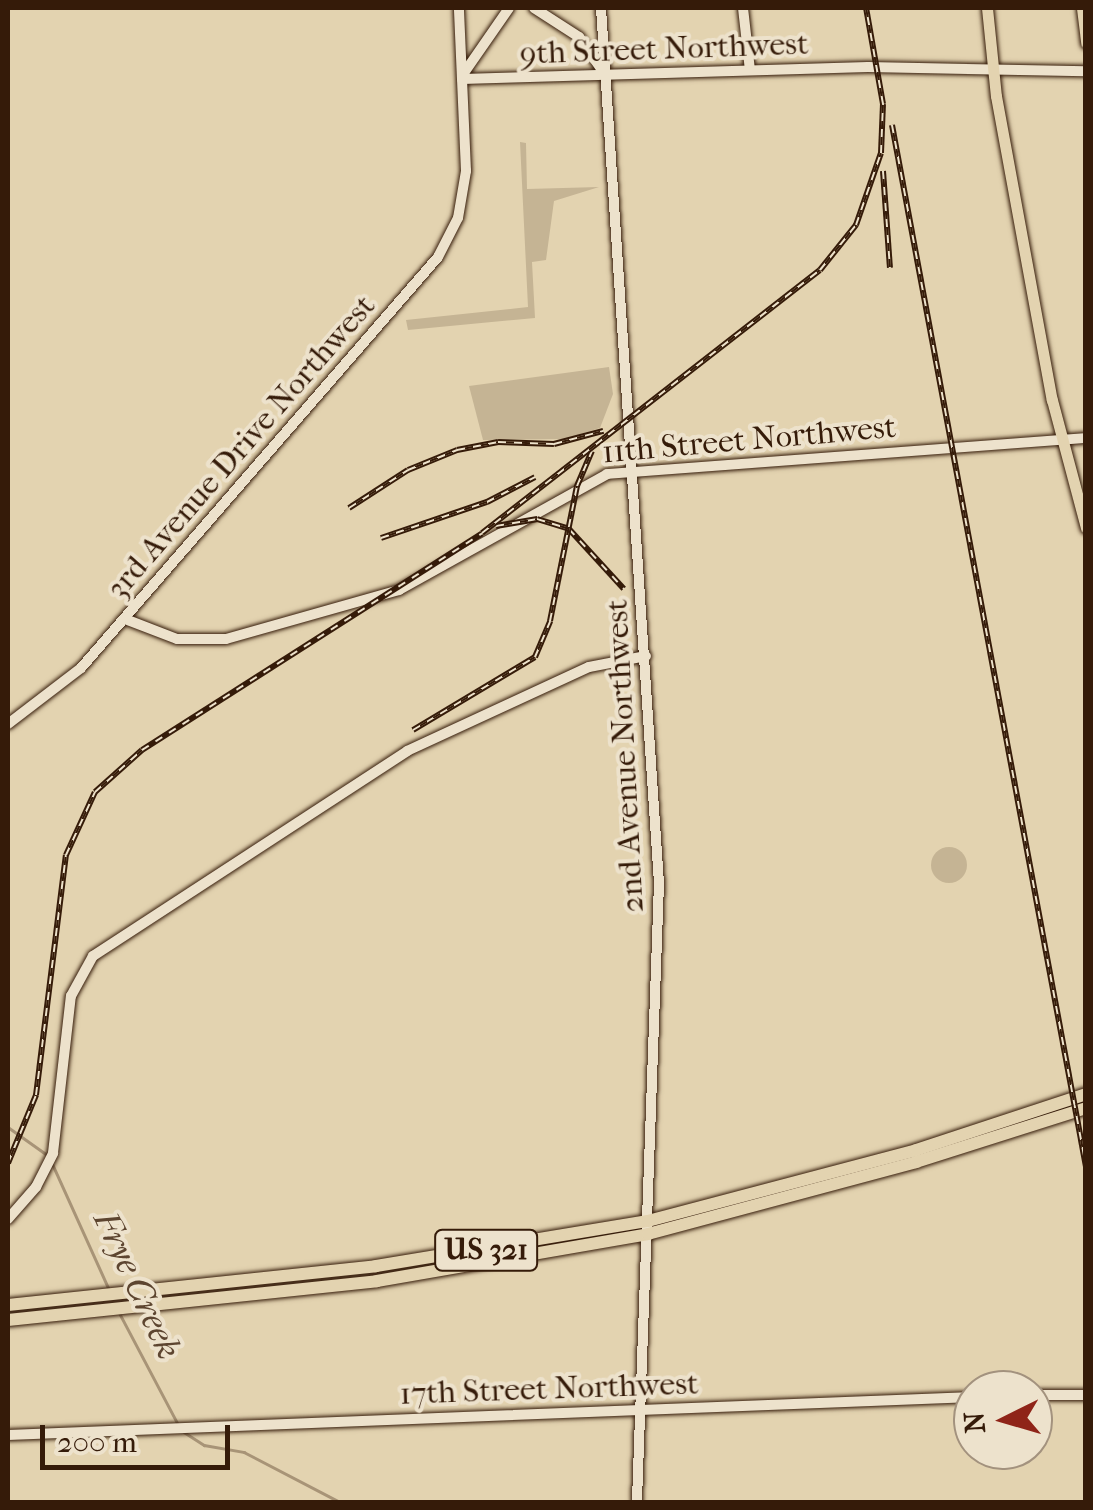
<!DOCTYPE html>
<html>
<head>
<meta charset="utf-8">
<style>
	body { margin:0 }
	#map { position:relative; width:1093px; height:1510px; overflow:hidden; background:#e3d3b0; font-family:"IM FELL French Canon",serif }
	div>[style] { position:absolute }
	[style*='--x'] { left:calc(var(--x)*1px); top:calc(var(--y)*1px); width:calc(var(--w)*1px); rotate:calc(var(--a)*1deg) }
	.green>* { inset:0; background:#c5b494 }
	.round { border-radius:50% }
	.stream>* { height:2.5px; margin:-1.25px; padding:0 1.25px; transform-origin:1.25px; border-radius:1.25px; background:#a89477 }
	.roads { filter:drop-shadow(0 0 2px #351b09) drop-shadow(0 0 2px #351b09) }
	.secondary>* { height:10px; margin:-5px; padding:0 5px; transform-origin:5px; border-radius:5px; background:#ede2cc }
	.primary>* { height:11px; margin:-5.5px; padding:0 5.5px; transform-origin:5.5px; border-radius:5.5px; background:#e3d3b0 }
	.highway>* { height:12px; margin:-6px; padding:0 6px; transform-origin:6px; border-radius:6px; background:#e3d3b0 }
	.rail>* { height:6px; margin-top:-3px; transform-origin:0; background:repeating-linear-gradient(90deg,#ede2cc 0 8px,#351b09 0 16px); box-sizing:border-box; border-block:2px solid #351b09 }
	span { translate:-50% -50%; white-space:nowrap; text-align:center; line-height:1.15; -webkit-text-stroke:8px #ede2cc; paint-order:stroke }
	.shield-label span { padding:2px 8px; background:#ede2cc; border:2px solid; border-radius:8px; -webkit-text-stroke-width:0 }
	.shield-label { font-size:30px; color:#351b09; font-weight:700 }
	.street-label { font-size:32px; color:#351b09 }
	.water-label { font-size:35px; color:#5d4530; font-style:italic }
	.frame { position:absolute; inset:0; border:10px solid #351b09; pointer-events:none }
	.north { position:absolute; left:953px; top:1370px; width:100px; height:100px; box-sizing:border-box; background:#ede2cc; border:2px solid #a3927e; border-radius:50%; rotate:265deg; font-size:28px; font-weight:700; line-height:40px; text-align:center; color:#351b09 }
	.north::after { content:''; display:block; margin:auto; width:35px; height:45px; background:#8f2418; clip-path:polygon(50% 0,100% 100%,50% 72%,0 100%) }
	.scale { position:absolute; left:40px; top:1425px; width:190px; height:45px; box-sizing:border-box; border:5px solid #351b09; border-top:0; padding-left:12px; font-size:30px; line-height:35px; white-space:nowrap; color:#351b09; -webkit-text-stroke:8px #ede2cc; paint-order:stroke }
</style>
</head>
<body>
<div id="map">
	<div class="green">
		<i style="clip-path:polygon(520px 142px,526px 143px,527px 189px,599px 187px,554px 201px,546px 260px,532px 262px,535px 318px,408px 330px,406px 320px,528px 307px)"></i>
		<i style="clip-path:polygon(609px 367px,613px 394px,600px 428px,565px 439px,483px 440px,469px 386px)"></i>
		<i class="round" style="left:931px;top:847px;width:36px;height:36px"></i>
	</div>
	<div class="stream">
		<i style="--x:8;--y:1127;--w:47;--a:35.4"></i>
		<i style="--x:53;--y:1165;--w:136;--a:65.7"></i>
		<i style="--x:120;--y:1314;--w:127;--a:62.2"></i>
		<i style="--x:184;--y:1432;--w:24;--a:33"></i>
		<i style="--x:204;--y:1445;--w:41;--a:9.9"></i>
		<i style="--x:244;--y:1452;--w:108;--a:27.5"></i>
	</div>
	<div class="roads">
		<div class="secondary">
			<i style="--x:534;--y:8;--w:54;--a:32.8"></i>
			<i style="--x:579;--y:37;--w:40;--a:55.1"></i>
			<i style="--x:601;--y:8;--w:877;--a:86.21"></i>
			<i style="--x:659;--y:883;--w:619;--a:92.04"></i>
			<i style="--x:743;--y:8;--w:62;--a:83.6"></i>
			<i style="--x:464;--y:73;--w:79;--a:-55.3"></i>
			<i style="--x:462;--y:79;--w:406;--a:-1.7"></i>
			<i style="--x:868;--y:67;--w:218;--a:1.1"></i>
			<i style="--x:125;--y:619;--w:56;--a:21"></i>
			<i style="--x:177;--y:639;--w:49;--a:0"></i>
			<i style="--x:226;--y:639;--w:180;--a:-15.8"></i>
			<i style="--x:399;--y:590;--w:238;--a:-29.1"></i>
			<i style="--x:607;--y:474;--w:480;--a:-4.3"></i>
			<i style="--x:8;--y:724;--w:92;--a:-37.5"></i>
			<i style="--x:81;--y:668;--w:544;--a:-49.02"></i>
			<i style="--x:438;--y:257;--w:44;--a:-62.9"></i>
			<i style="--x:458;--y:218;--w:48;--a:-80.3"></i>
			<i style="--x:466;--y:171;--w:163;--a:-92.5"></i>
			<i style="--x:8;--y:1219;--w:43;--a:-48.8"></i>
			<i style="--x:36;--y:1187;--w:38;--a:-63"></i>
			<i style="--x:53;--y:1153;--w:158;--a:-83.5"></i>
			<i style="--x:71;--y:996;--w:46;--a:-61.2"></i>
			<i style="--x:93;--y:956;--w:375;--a:-33.1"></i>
			<i style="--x:407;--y:751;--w:200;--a:-24.8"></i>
			<i style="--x:589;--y:667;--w:58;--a:-10.9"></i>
			<i style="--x:1033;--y:1395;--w:53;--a:0"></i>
			<i style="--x:8;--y:1435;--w:966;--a:-2.26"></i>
		</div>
		<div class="primary">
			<i style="--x:987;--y:8;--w:88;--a:84.2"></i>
			<i style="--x:996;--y:96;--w:309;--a:79.6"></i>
			<i style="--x:1052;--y:400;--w:132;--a:75.1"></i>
			<i style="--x:1082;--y:8;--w:35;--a:83"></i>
		</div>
		<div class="highway">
			<i style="--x:8;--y:1305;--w:370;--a:-6"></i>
			<i style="--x:376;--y:1266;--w:276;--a:-9.4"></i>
			<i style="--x:648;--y:1221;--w:277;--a:-14.8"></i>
			<i style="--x:916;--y:1150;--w:179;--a:-18.2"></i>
			<i style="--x:8;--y:1320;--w:371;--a:-6"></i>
			<i style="--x:377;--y:1281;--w:275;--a:-9.8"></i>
			<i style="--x:648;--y:1234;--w:278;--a:-15"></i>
			<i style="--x:916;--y:1162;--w:178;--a:-17.6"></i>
		</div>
	</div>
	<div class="rail">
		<i style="--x:892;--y:125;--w:1060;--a:79.45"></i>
		<i style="--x:883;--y:171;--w:97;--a:85.9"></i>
		<i style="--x:349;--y:508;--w:70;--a:-32.8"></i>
		<i style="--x:408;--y:470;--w:53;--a:-22.2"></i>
		<i style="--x:457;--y:450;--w:42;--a:-11"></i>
		<i style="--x:498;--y:442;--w:56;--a:2"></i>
		<i style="--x:554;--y:444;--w:51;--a:-14.9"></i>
		<i style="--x:496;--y:526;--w:42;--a:-9.7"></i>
		<i style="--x:537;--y:519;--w:34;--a:17"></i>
		<i style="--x:569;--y:529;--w:81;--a:47.5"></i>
		<i style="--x:381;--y:538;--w:112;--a:-18.8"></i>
		<i style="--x:487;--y:502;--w:54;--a:-27.5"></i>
		<i style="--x:413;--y:730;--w:142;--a:-30.9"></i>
		<i style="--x:535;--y:657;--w:39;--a:-67"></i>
		<i style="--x:550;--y:621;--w:138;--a:-78.7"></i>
		<i style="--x:577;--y:486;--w:38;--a:-67"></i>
		<i style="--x:8;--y:1163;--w:74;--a:-67.6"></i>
		<i style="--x:36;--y:1095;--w:242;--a:-82.9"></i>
		<i style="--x:66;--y:855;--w:69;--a:-65.3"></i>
		<i style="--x:95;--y:792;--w:63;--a:-41.8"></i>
		<i style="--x:142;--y:750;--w:403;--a:-32.5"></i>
		<i style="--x:482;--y:533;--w:428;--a:-37.9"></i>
		<i style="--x:820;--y:270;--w:58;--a:-51.3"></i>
		<i style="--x:856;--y:225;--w:76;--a:-70.9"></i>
		<i style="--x:881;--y:153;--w:49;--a:-87.7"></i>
		<i style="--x:883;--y:104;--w:97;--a:-100"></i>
	</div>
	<div class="shield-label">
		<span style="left:486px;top:1250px">US 321</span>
	</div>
	<div class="street-label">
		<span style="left:664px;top:49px;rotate:-2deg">9th Street Northwest</span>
		<span style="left:749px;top:440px;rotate:-5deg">11th Street Northwest</span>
		<span style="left:241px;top:447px;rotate:-49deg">3rd Avenue Drive Northwest</span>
		<span style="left:625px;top:756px;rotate:-93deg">2nd Avenue Northwest</span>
		<span style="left:549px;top:1389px;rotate:-2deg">17th Street Northwest</span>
	</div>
	<div class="water-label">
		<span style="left:137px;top:1285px;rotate:65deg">Frye Creek</span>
	</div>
	<div class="frame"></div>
	<div class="north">N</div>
	<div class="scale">200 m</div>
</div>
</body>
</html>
